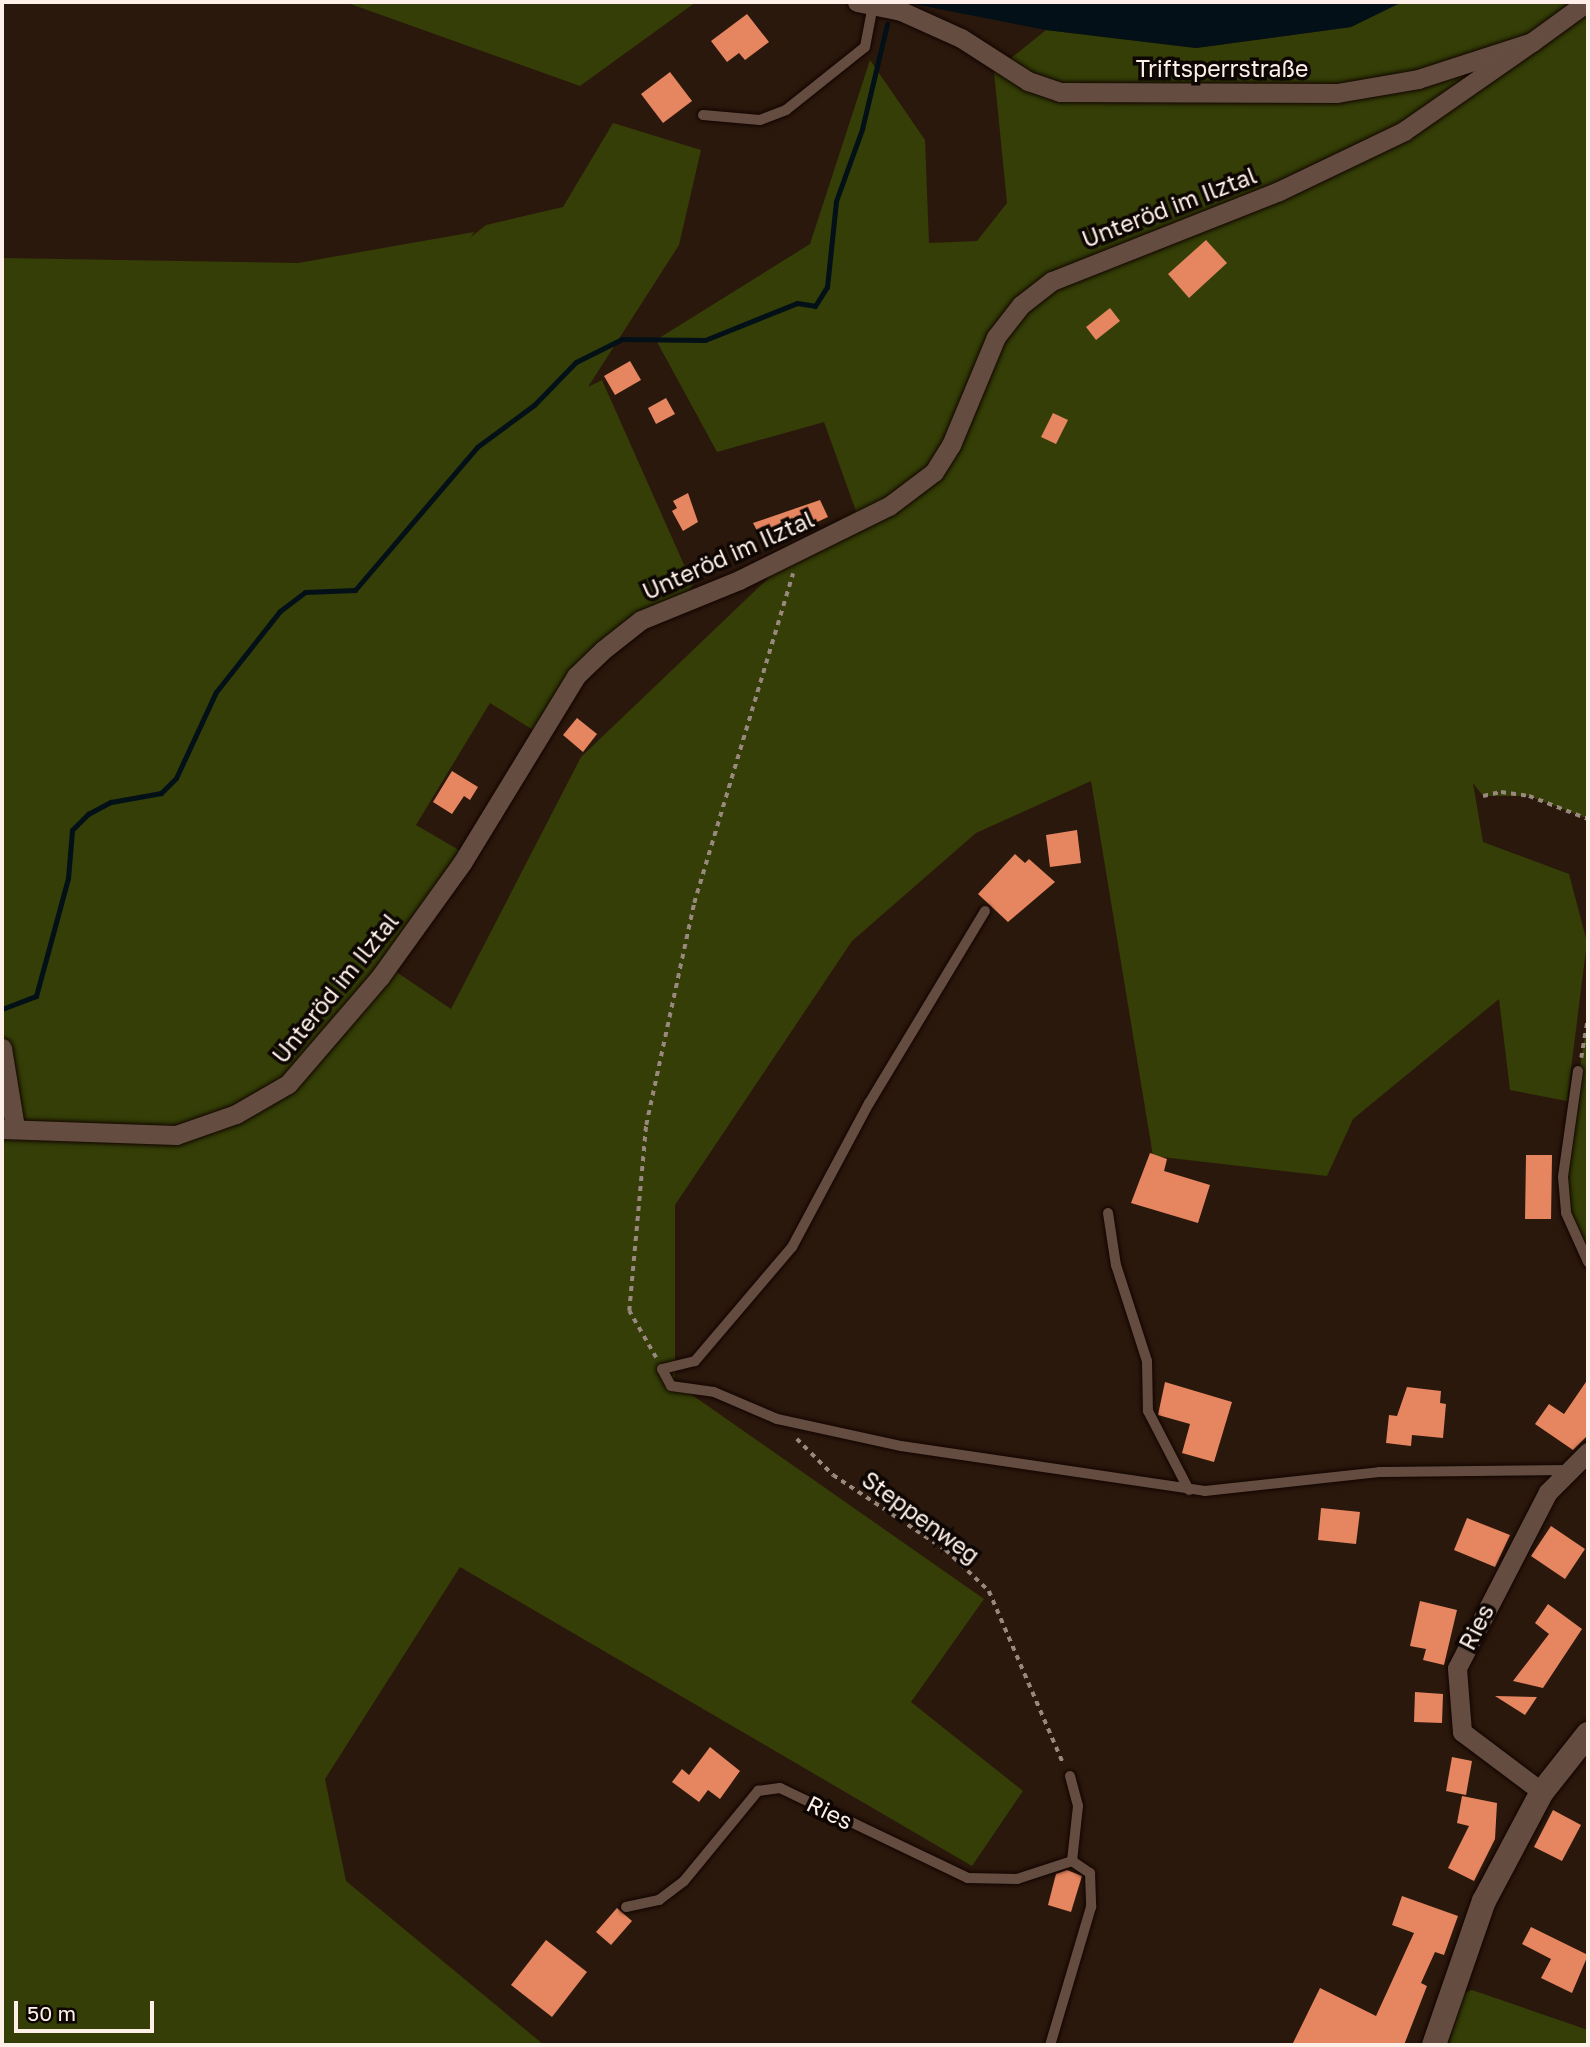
<!DOCTYPE html>
<html>
<head>
<meta charset="utf-8">
<style>
	body { margin:0 }
	#map { position:relative; width:1590px; height:2047px; overflow:hidden; background:#2b180c; font-family:"Golos Text",sans-serif }
	div>[style] { position:absolute }
	[style*='--x'] { left:calc(var(--x)*1px); top:calc(var(--y)*1px); width:calc(var(--w)*1px); rotate:calc(var(--a)*1deg) }
	.green>* { inset:0; background:#343e06 }
	.water>* { inset:0; background:#031017 }
	.stream>* { height:5px; margin:-2.5px; padding:0 2.5px; transform-origin:2.5px; border-radius:2.5px; background:#031017 }
	.building>* { inset:0; background:#e68660 }
	.path>* { height:3.5px; margin-top:-1.75px; transform-origin:0; background:repeating-linear-gradient(90deg,#98887e 0 5px,transparent 0 10px) }
	.roads { filter:drop-shadow(0 0 2px #120400) drop-shadow(0 0 2px #120400) }
	.service>* { height:10px; margin:-5px; padding:0 5px; transform-origin:5px; border-radius:5px; background:#644d40 }
	.minor>* { height:19px; margin:-9.5px; padding:0 9.5px; transform-origin:9.5px; border-radius:9.5px; background:#644d40 }
	.tertiary>* { height:24px; margin:-12px; padding:0 12px; transform-origin:12px; border-radius:12px; background:#644d40 }
	span { translate:-50% -50%; white-space:nowrap; text-align:center; line-height:1.15; -webkit-text-stroke:7px #0d0603; paint-order:stroke }
	.street-label { font-size:23px; color:#fef0e8 }
	.frame { position:absolute; inset:0; border:4px solid #fef0e8; pointer-events:none }
	.scale { position:absolute; left:14px; top:2001px; width:140px; height:32px; box-sizing:border-box; border:4px solid #fef0e8; border-top:0; padding-left:9px; font-size:21px; line-height:24px; white-space:nowrap; color:#fef0e8; -webkit-text-stroke:5px #0d0603; paint-order:stroke }
</style>
</head>
<body>
<div id="map">
	<div class="green">
		<i style="clip-path:polygon(345px 2px,696px 2px,580px 86px)"></i>
		<i style="clip-path:polygon(1402px 2px,1588px 2px,1588px 819px,1529px 796px,1483px 796px,1473px 783px,1483px 842px,1569px 874px,1587px 942px,1567px 1101px,1510px 1090px,1499px 999px,1353px 1119px,1327px 1176px,1153px 1156px,1091px 781px,976px 833px,852px 941px,675px 1205px,675px 1383px,984px 1599px,911px 1702px,1023px 1791px,972px 1866px,460px 1567px,325px 1779px,346px 1881px,544px 2045px,2px 2045px,2px 258px,298px 263px,474px 232px,471px 237px,486px 225px,563px 207px,613px 123px,701px 150px,679px 245px,588px 387px,602px 380px,693px 585px,680px 602px,603px 650px,538px 733px,490px 703px,416px 825px,464px 853px,395px 971px,451px 1009px,581px 757px,800px 548px,799px 542px,856px 511px,824px 422px,717px 452px,656px 340px,810px 244px,870px 60px,925px 140px,929px 243px,977px 241px,1007px 203px,994px 72px,1046px 30px,1196px 48px,1351px 27px)"></i>
		<i style="clip-path:polygon(1588px 1016px,1588px 1245px,1582px 1253px,1566px 1213px,1563px 1177px)"></i>
		<i style="clip-path:polygon(1472px 1990px,1588px 2030px,1588px 2045px,1448px 2045px,1464px 1993px)"></i>
	</div>
	<div class="water">
		<i style="clip-path:polygon(903px 2px,1402px 2px,1351px 27px,1196px 48px,1046px 30px)"></i>
	</div>
	<div class="stream">
		<i style="--x:2;--y:1009;--w:36;--a:-21"></i>
		<i style="--x:36;--y:996;--w:122;--a:-74.8"></i>
		<i style="--x:68;--y:878;--w:48;--a:-85.2"></i>
		<i style="--x:72;--y:830;--w:23;--a:-45"></i>
		<i style="--x:88;--y:814;--w:26;--a:-28"></i>
		<i style="--x:111;--y:802;--w:51;--a:-10.2"></i>
		<i style="--x:161;--y:793;--w:21;--a:-45"></i>
		<i style="--x:176;--y:778;--w:95;--a:-65.1"></i>
		<i style="--x:216;--y:692;--w:103;--a:-51.7"></i>
		<i style="--x:280;--y:611;--w:31;--a:-37"></i>
		<i style="--x:305;--y:592;--w:50;--a:-2.3"></i>
		<i style="--x:355;--y:590;--w:188;--a:-49.5"></i>
		<i style="--x:477;--y:447;--w:71;--a:-36.4"></i>
		<i style="--x:534;--y:405;--w:60;--a:-45.7"></i>
		<i style="--x:576;--y:362;--w:51;--a:-26.6"></i>
		<i style="--x:622;--y:339;--w:83;--a:0.7"></i>
		<i style="--x:705;--y:340;--w:99;--a:-21.9"></i>
		<i style="--x:797;--y:303;--w:18;--a:9"></i>
		<i style="--x:815;--y:306;--w:22;--a:-58"></i>
		<i style="--x:827;--y:287;--w:86;--a:-84"></i>
		<i style="--x:836;--y:201;--w:77;--a:-70.1"></i>
		<i style="--x:862;--y:129;--w:108;--a:-76.6"></i>
	</div>
	<div class="building">
		<i style="clip-path:polygon(747px 14px,769px 42px,745px 60px,739px 53px,727px 62px,711px 41px)"></i>
		<i style="clip-path:polygon(670px 72px,692px 101px,663px 123px,641px 94px)"></i>
		<i style="clip-path:polygon(1206px 240px,1227px 263px,1189px 298px,1168px 274px)"></i>
		<i style="clip-path:polygon(1110px 308px,1120px 321px,1096px 340px,1086px 327px)"></i>
		<i style="clip-path:polygon(630px 361px,641px 380px,615px 395px,604px 376px)"></i>
		<i style="clip-path:polygon(666px 398px,675px 414px,656px 424px,648px 408px)"></i>
		<i style="clip-path:polygon(1053px 413px,1068px 420px,1056px 444px,1041px 437px)"></i>
		<i style="clip-path:polygon(688px 493px,698px 522px,683px 531px,672px 511px,677px 508px,673px 501px)"></i>
		<i style="clip-path:polygon(820px 500px,828px 517px,765px 546px,753px 523px)"></i>
		<i style="clip-path:polygon(577px 718px,597px 734px,583px 752px,563px 735px)"></i>
		<i style="clip-path:polygon(452px 771px,478px 787px,470px 800px,464px 796px,452px 814px,433px 802px)"></i>
		<i style="clip-path:polygon(1077px 830px,1081px 863px,1050px 867px,1046px 835px)"></i>
		<i style="clip-path:polygon(1015px 854px,1025px 863px,1029px 859px,1055px 882px,1008px 922px,978px 894px)"></i>
		<i style="clip-path:polygon(1150px 1153px,1167px 1159px,1164px 1171px,1210px 1185px,1198px 1223px,1131px 1203px)"></i>
		<i style="clip-path:polygon(1526px 1155px,1552px 1155px,1551px 1219px,1525px 1219px)"></i>
		<i style="clip-path:polygon(1588px 1379px,1588px 1435px,1573px 1450px,1535px 1424px,1549px 1404px,1564px 1414px)"></i>
		<i style="clip-path:polygon(1165px 1382px,1232px 1402px,1214px 1462px,1182px 1453px,1190px 1424px,1158px 1415px)"></i>
		<i style="clip-path:polygon(1407px 1387px,1441px 1391px,1440px 1403px,1446px 1404px,1443px 1438px,1412px 1435px,1411px 1446px,1386px 1443px,1389px 1415px,1397px 1416px)"></i>
		<i style="clip-path:polygon(1321px 1508px,1360px 1512px,1356px 1544px,1318px 1540px)"></i>
		<i style="clip-path:polygon(1467px 1518px,1510px 1535px,1495px 1567px,1454px 1550px)"></i>
		<i style="clip-path:polygon(1551px 1526px,1585px 1549px,1565px 1579px,1531px 1556px)"></i>
		<i style="clip-path:polygon(1420px 1601px,1457px 1610px,1444px 1665px,1423px 1660px,1426px 1649px,1410px 1646px)"></i>
		<i style="clip-path:polygon(1548px 1604px,1582px 1629px,1543px 1688px,1513px 1681px,1549px 1634px,1535px 1623px)"></i>
		<i style="clip-path:polygon(1415px 1692px,1443px 1694px,1442px 1723px,1414px 1722px)"></i>
		<i style="clip-path:polygon(1495px 1696px,1537px 1697px,1525px 1715px)"></i>
		<i style="clip-path:polygon(710px 1747px,740px 1771px,720px 1799px,708px 1790px,699px 1802px,672px 1782px,682px 1769px,689px 1775px)"></i>
		<i style="clip-path:polygon(1452px 1757px,1472px 1761px,1466px 1795px,1446px 1791px)"></i>
		<i style="clip-path:polygon(1462px 1796px,1497px 1803px,1495px 1839px,1474px 1881px,1448px 1868px,1469px 1826px,1457px 1823px)"></i>
		<i style="clip-path:polygon(1553px 1810px,1581px 1825px,1562px 1861px,1534px 1847px)"></i>
		<i style="clip-path:polygon(1067px 1870px,1082px 1876px,1071px 1912px,1048px 1905px,1056px 1874px)"></i>
		<i style="clip-path:polygon(1402px 1896px,1458px 1916px,1444px 1955px,1435px 1952px,1421px 1983px,1427px 1986px,1404px 2045px,1292px 2045px,1320px 1988px,1376px 2016px,1414px 1933px,1392px 1925px)"></i>
		<i style="clip-path:polygon(617px 1908px,632px 1921px,611px 1945px,596px 1932px)"></i>
		<i style="clip-path:polygon(1531px 1927px,1588px 1955px,1572px 1993px,1541px 1978px,1551px 1959px,1522px 1944px)"></i>
		<i style="clip-path:polygon(546px 1940px,587px 1972px,552px 2017px,511px 1985px)"></i>
	</div>
	<div class="path">
		<i style="--x:1483;--y:796;--w:18;--a:-13"></i>
		<i style="--x:1501;--y:792;--w:28;--a:8"></i>
		<i style="--x:1529;--y:796;--w:63;--a:21.3"></i>
		<i style="--x:1581;--y:1058;--w:43;--a:-80.5"></i>
		<i style="--x:656;--y:1358;--w:54;--a:-119.9"></i>
		<i style="--x:629;--y:1311;--w:187;--a:-84.8"></i>
		<i style="--x:646;--y:1125;--w:227;--a:-77.8"></i>
		<i style="--x:694;--y:903;--w:344;--a:-73.3"></i>
		<i style="--x:797;--y:1439;--w:51;--a:45"></i>
		<i style="--x:833;--y:1475;--w:136;--a:33.6"></i>
		<i style="--x:946;--y:1550;--w:59;--a:43.6"></i>
		<i style="--x:989;--y:1591;--w:189;--a:66.7"></i>
	</div>
	<div class="roads">
		<div class="service">
			<i style="--x:703;--y:115;--w:57;--a:5"></i>
			<i style="--x:760;--y:120;--w:28;--a:-21"></i>
			<i style="--x:786;--y:110;--w:101;--a:-38.6"></i>
			<i style="--x:865;--y:47;--w:43;--a:-79.2"></i>
			<i style="--x:985;--y:911;--w:224;--a:121.1"></i>
			<i style="--x:869;--y:1103;--w:163;--a:118.1"></i>
			<i style="--x:792;--y:1247;--w:150;--a:130.4"></i>
			<i style="--x:695;--y:1361;--w:34;--a:166"></i>
			<i style="--x:662;--y:1369;--w:19;--a:62"></i>
			<i style="--x:671;--y:1386;--w:43;--a:7.9"></i>
			<i style="--x:714;--y:1392;--w:69;--a:23.2"></i>
			<i style="--x:777;--y:1419;--w:127;--a:12.3"></i>
			<i style="--x:901;--y:1446;--w:307;--a:8.4"></i>
			<i style="--x:1205;--y:1491;--w:175;--a:-6.2"></i>
			<i style="--x:1379;--y:1472;--w:188;--a:-0.6"></i>
			<i style="--x:1578;--y:1071;--w:107;--a:98.1"></i>
			<i style="--x:1563;--y:1177;--w:36;--a:85"></i>
			<i style="--x:1566;--y:1213;--w:54;--a:65.8"></i>
			<i style="--x:1108;--y:1213;--w:53;--a:81.3"></i>
			<i style="--x:1116;--y:1265;--w:101;--a:72.1"></i>
			<i style="--x:1147;--y:1361;--w:50;--a:88.9"></i>
			<i style="--x:1148;--y:1411;--w:89;--a:62.6"></i>
			<i style="--x:1070;--y:1776;--w:31;--a:75"></i>
			<i style="--x:1078;--y:1806;--w:55;--a:96.2"></i>
			<i style="--x:626;--y:1907;--w:34;--a:-12"></i>
			<i style="--x:659;--y:1900;--w:31;--a:-37"></i>
			<i style="--x:684;--y:1881;--w:117;--a:-50.6"></i>
			<i style="--x:758;--y:1791;--w:22;--a:-8"></i>
			<i style="--x:780;--y:1788;--w:208;--a:25.6"></i>
			<i style="--x:968;--y:1878;--w:49;--a:1.2"></i>
			<i style="--x:1017;--y:1879;--w:58;--a:-18.1"></i>
			<i style="--x:1072;--y:1861;--w:22;--a:34"></i>
			<i style="--x:1090;--y:1873;--w:34;--a:88"></i>
			<i style="--x:1091;--y:1907;--w:144;--a:106.5"></i>
		</div>
		<div class="minor">
			<i style="--x:857;--y:2;--w:45;--a:11.6"></i>
			<i style="--x:901;--y:11;--w:66;--a:24.2"></i>
			<i style="--x:961;--y:38;--w:80;--a:32.7"></i>
			<i style="--x:1028;--y:81;--w:34;--a:19"></i>
			<i style="--x:1060;--y:92;--w:277;--a:0.2"></i>
			<i style="--x:1337;--y:93;--w:82;--a:-9.8"></i>
			<i style="--x:1418;--y:79;--w:120;--a:-18"></i>
			<i style="--x:1532;--y:42;--w:68;--a:-36"></i>
			<i style="--x:2;--y:1048;--w:80;--a:80.7"></i>
			<i style="--x:2;--y:1129;--w:174;--a:2"></i>
			<i style="--x:176;--y:1135;--w:64;--a:-19.3"></i>
			<i style="--x:236;--y:1114;--w:60;--a:-30"></i>
			<i style="--x:288;--y:1084;--w:141;--a:-49.3"></i>
			<i style="--x:380;--y:977;--w:140;--a:-54.3"></i>
			<i style="--x:462;--y:863;--w:219;--a:-58.6"></i>
			<i style="--x:576;--y:676;--w:37;--a:-44"></i>
			<i style="--x:603;--y:650;--w:48;--a:-38.3"></i>
			<i style="--x:641;--y:620;--w:106;--a:-22.2"></i>
			<i style="--x:739;--y:580;--w:167;--a:-26.3"></i>
			<i style="--x:889;--y:506;--w:56;--a:-37.1"></i>
			<i style="--x:934;--y:472;--w:32;--a:-58"></i>
			<i style="--x:951;--y:445;--w:117;--a:-67.4"></i>
			<i style="--x:996;--y:337;--w:41;--a:-52"></i>
			<i style="--x:1021;--y:305;--w:39;--a:-38"></i>
			<i style="--x:1052;--y:281;--w:244;--a:-21.6"></i>
			<i style="--x:1279;--y:191;--w:139;--a:-25.6"></i>
			<i style="--x:1404;--y:131;--w:156;--a:-34.8"></i>
			<i style="--x:1542;--y:1792;--w:100;--a:-143.1"></i>
			<i style="--x:1462;--y:1732;--w:64;--a:-94.5"></i>
			<i style="--x:1457;--y:1668;--w:198;--a:-62.7"></i>
			<i style="--x:1548;--y:1492;--w:57;--a:-45"></i>
		</div>
		<div class="tertiary">
			<i style="--x:1434;--y:2045;--w:152;--a:-70.9"></i>
			<i style="--x:1484;--y:1901;--w:123;--a:-62"></i>
			<i style="--x:1542;--y:1792;--w:74;--a:-51.6"></i>
		</div>
	</div>
	<div class="street-label">
		<span style="left:1222px;top:68px">Triftsperrstraße</span>
		<span style="left:1169px;top:207px;rotate:-21deg">Unteröd im Ilztal</span>
		<span style="left:728px;top:555px;rotate:-24deg">Unteröd im Ilztal</span>
		<span style="left:335px;top:988px;rotate:-51deg">Unteröd im Ilztal</span>
		<span style="left:921px;top:1517px;rotate:36deg">Steppenweg</span>
		<span style="left:1476px;top:1627px;rotate:-63deg">Ries</span>
		<span style="left:830px;top:1812px;rotate:26deg">Ries</span>
	</div>
	<div class="frame"></div>
	<div class="scale">50 m</div>
</div>
</body>
</html>
